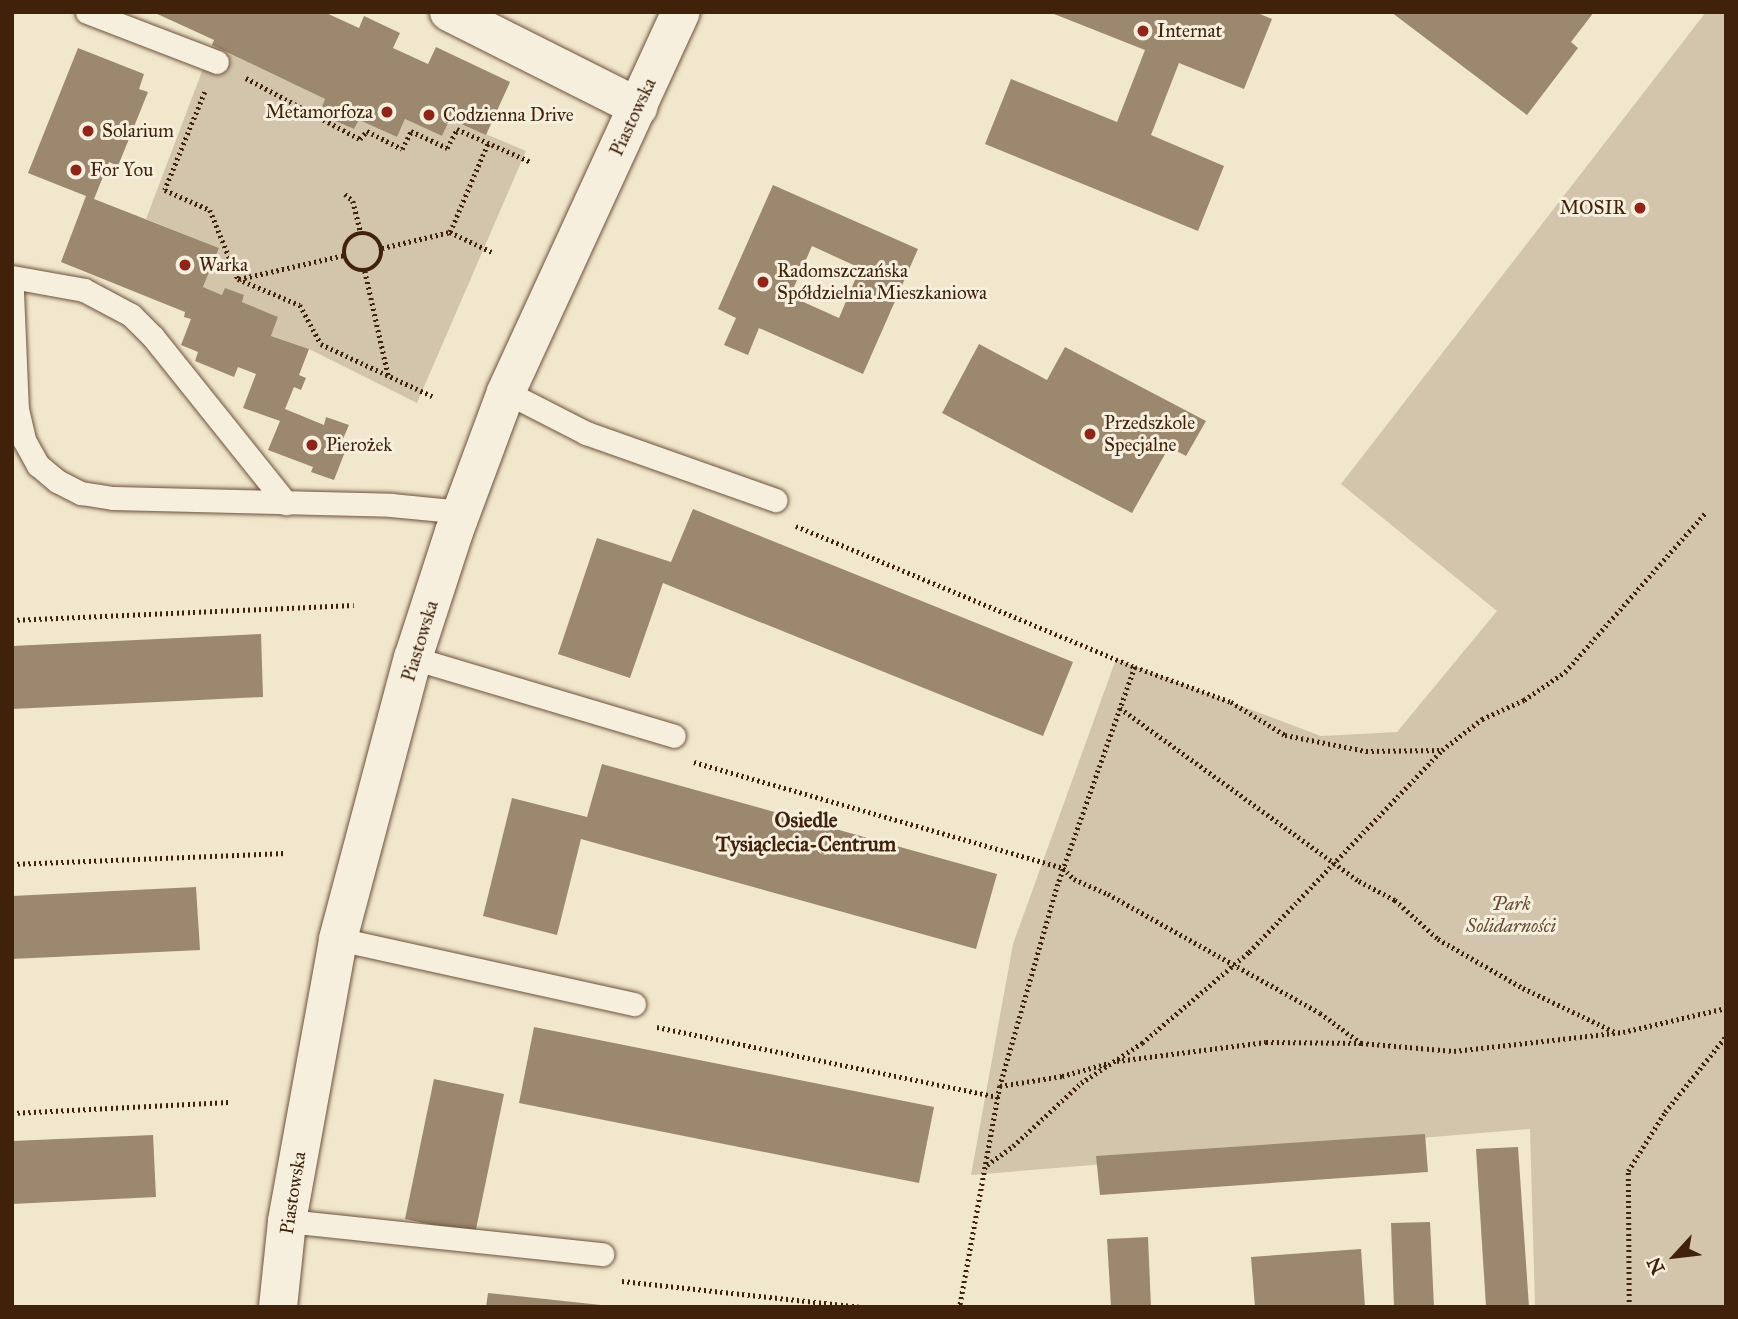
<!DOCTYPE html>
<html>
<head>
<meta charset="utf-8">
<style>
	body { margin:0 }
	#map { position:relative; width:1738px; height:1319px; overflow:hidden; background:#f1e7cd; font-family:"IM FELL Great Primer",serif }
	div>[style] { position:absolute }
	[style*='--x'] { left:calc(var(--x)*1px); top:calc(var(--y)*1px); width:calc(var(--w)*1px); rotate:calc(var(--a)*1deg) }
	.green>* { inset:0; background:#d3c5ac }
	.building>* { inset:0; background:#9c886f }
	.path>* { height:4.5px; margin-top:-2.25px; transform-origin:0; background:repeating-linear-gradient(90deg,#40210a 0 2px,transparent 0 5.5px) }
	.path>.ring { margin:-2.25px; padding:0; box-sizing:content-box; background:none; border:4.5px solid #40210a; border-radius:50% }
	.roads { filter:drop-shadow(0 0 2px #6c523b) drop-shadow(0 0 2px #6c523b) }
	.service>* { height:23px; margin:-11.5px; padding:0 11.5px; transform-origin:11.5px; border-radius:11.5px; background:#f6efde }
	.minor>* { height:38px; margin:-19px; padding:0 19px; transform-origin:19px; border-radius:19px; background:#f6efde }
	.tertiary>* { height:38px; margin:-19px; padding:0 19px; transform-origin:19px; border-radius:19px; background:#f6efde }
	.dots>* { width:19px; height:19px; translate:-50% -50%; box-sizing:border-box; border:4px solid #f6efde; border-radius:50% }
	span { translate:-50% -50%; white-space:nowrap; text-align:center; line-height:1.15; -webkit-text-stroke:6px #f6efde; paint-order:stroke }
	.poi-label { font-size:19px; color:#40210a }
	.left { translate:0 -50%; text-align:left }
	.right { translate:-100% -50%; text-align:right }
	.street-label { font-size:19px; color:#40210a }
	.park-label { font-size:19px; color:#654a32; font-style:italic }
	.neighbourhood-label { font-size:21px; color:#40210a; font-weight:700 }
	.frame { position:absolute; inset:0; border:14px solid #40210a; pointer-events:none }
	.north { position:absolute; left:1640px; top:1221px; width:70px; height:70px; -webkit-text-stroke:5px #f6efde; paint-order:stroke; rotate:243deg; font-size:19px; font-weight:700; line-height:28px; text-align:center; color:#40210a }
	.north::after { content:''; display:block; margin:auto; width:24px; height:32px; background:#40210a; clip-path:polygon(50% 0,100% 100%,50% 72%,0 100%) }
</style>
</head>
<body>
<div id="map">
	<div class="green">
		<i style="clip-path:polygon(1706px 12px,1726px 12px,1726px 1307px,1535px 1307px,1530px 1129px,971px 1175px,1013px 944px,1116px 659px,1321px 736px,1397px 732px,1497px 611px,1341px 484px)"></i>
		<i style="clip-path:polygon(212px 45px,325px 99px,319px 114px,354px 129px,359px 120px,397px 137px,405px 119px,442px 136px,450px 119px,526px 151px,417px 403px,309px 349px,271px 336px,278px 317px,242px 302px,244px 295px,222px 295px,203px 287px,219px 248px,146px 219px)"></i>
	</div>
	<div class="building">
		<i style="clip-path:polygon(153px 12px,324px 12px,359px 28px,364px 16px,400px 33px,393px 48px,428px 64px,436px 47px,510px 82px,486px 135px,450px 119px,442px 136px,405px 119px,397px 137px,359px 120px,354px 129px,319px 114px,325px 99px,212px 45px,214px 40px)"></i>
		<i style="clip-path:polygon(1049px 12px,1255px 12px,1272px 19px,1244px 89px,1179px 63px,1151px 135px,1224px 166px,1198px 231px,985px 144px,1011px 79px,1117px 122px,1145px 50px)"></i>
		<i style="clip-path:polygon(1391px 12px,1594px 12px,1571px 42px,1578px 48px,1527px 115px)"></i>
		<i style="clip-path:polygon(78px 48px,144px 74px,139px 89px,148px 92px,118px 166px,109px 162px,94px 199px,219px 248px,203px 287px,222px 295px,225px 288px,244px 295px,242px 302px,278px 317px,271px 336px,309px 349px,299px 375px,306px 378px,301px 390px,294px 387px,285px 409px,324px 425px,326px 417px,349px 425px,342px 441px,348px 444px,334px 480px,311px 472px,313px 467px,268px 450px,280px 421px,243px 408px,256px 374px,238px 367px,234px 377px,195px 361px,198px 352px,181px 345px,191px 319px,184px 317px,185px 312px,61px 262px,86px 196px,28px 173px)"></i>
		<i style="clip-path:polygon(evenodd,773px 185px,918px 249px,863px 374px,759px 328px,748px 355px,724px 345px,736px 318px,718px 309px,773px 185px,812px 246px,860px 268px,839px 318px,790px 296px,812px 246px)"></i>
		<i style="clip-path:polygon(979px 344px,1047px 380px,1065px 347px,1206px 421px,1186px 456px,1169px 447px,1132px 513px,942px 413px)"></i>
		<i style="clip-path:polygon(693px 509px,1073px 662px,1043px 736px,663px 583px,630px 678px,558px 654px,597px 538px,671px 562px)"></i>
		<i style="clip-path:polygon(261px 634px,263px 697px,12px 709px,12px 646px)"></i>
		<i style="clip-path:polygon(602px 764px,997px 874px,976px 949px,581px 839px,557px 935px,483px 916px,512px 798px,587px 817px)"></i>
		<i style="clip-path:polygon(196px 887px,200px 950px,12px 959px,12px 896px)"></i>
		<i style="clip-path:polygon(534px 1027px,934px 1107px,919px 1183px,519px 1103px)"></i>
		<i style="clip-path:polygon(434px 1079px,504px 1094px,475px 1234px,405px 1219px)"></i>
		<i style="clip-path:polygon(1425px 1134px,1428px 1172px,1100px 1195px,1096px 1156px)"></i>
		<i style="clip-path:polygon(153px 1135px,156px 1197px,12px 1204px,12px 1141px)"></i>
		<i style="clip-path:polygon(1518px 1147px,1529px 1307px,1486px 1307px,1476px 1149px)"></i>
		<i style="clip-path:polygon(1430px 1222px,1434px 1307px,1394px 1307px,1391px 1223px)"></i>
		<i style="clip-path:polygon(1148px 1237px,1151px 1307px,1111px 1307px,1107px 1239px)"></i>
		<i style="clip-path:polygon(1361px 1249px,1365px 1307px,1255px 1307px,1251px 1257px)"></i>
		<i style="clip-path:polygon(488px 1293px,601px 1305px,601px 1307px,486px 1307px)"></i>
	</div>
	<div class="path">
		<i style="--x:246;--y:78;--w:129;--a:28.2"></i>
		<i style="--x:360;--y:139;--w:11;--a:-49"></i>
		<i style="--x:367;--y:131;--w:39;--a:27"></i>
		<i style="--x:402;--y:149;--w:20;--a:-63"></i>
		<i style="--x:411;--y:131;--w:40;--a:25"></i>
		<i style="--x:447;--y:148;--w:21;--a:-62"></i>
		<i style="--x:457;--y:129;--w:81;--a:24"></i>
		<i style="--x:205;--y:92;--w:106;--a:112.2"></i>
		<i style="--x:165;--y:190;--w:49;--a:24"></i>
		<i style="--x:210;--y:210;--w:74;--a:67.9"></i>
		<i style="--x:238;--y:279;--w:67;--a:22.8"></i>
		<i style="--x:300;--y:305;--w:44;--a:61.7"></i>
		<i style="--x:321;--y:344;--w:123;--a:25.1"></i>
		<i style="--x:345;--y:194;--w:11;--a:41"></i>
		<i style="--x:353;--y:201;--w:33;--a:76"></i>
		<i style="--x:450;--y:232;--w:97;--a:-66.9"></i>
		<i class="ring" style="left:344px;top:233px;width:33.5px;height:33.5px"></i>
		<i style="--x:382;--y:248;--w:70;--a:-13.2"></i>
		<i style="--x:450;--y:232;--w:47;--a:25.5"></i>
		<i style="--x:365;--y:271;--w:110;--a:77.4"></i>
		<i style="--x:239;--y:279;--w:109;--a:-12.8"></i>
		<i style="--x:796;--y:526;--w:367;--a:22.6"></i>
		<i style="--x:1135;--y:667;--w:230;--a:109.5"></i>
		<i style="--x:1058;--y:884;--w:210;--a:106"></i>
		<i style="--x:1000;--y:1086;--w:225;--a:100.3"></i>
		<i style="--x:12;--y:620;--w:342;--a:-2.5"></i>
		<i style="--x:1135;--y:667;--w:102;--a:20"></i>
		<i style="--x:1231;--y:702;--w:63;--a:31.4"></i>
		<i style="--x:1285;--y:735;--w:83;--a:11.2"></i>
		<i style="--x:1366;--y:751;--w:76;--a:-0.8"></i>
		<i style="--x:1120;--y:708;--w:295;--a:35.9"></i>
		<i style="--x:1359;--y:881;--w:41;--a:27.8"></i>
		<i style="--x:1395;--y:900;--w:58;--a:42.2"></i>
		<i style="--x:1438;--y:939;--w:98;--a:30"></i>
		<i style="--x:1523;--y:988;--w:102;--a:25.6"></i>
		<i style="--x:694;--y:762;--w:384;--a:16"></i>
		<i style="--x:1063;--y:868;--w:16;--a:45"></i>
		<i style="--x:1074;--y:879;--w:37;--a:24"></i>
		<i style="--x:1108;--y:894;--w:243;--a:29.3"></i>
		<i style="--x:1320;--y:1013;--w:51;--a:36.2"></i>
		<i style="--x:12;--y:864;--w:273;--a:-2.3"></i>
		<i style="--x:657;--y:1027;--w:349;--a:11.6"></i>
		<i style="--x:1117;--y:1061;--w:150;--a:-7.3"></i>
		<i style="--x:1266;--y:1042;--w:95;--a:0.6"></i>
		<i style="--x:1361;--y:1043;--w:93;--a:4.9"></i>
		<i style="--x:1454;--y:1051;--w:170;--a:-6.4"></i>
		<i style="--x:1623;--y:1032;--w:106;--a:-13.1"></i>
		<i style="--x:1000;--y:1086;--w:63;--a:-9.2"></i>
		<i style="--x:1062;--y:1076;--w:49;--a:-15.5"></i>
		<i style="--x:12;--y:1113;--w:217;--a:-2.9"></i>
		<i style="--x:987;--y:1165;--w:32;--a:-36"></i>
		<i style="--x:1013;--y:1146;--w:93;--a:-42.8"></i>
		<i style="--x:1081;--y:1083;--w:73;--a:-33.3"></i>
		<i style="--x:1142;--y:1043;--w:140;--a:-40.4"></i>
		<i style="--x:1249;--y:952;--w:279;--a:-46.3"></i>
		<i style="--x:1442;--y:750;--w:51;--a:-37.8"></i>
		<i style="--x:1482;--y:719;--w:46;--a:-24.3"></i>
		<i style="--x:1524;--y:700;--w:50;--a:-34.3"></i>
		<i style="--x:1565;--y:672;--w:212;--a:-48.6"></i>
		<i style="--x:622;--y:1281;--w:241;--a:6.2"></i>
		<i style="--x:924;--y:1307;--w:10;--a:0"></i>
		<i style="--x:1629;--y:1307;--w:136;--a:-90.4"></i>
		<i style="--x:1628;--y:1171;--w:70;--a:-57.9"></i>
		<i style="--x:1665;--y:1112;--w:97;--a:-51.2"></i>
	</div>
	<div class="roads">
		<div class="service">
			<i style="--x:87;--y:12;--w:139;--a:21"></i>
			<i style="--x:12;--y:277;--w:73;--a:10.2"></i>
			<i style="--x:84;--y:290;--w:53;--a:28"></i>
			<i style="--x:131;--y:315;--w:31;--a:45"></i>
			<i style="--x:153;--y:337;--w:213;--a:51.3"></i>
			<i style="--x:12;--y:292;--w:117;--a:87.6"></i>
			<i style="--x:17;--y:409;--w:32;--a:77"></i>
			<i style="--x:24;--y:440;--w:29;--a:61"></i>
			<i style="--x:38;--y:465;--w:25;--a:40"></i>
			<i style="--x:57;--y:481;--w:27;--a:27"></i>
			<i style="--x:81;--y:493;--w:32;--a:9"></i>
			<i style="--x:113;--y:498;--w:278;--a:1.4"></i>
			<i style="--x:391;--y:505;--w:71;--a:5.6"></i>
			<i style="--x:506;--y:392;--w:90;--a:27.1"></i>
			<i style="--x:586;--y:433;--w:201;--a:19.5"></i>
			<i style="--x:413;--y:658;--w:272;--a:16.6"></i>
			<i style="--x:338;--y:939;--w:303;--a:12.4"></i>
			<i style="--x:287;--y:1221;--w:317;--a:6"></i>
		</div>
		<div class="minor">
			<i style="--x:449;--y:12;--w:212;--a:26.7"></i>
		</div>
		<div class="tertiary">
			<i style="--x:278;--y:1307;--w:86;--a:-84"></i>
			<i style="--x:287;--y:1221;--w:287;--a:-79.7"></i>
			<i style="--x:338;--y:939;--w:291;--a:-75.1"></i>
			<i style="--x:413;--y:658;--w:133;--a:-72"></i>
			<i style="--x:454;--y:532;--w:149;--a:-69.6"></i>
			<i style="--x:506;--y:392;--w:418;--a:-65.3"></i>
		</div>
	</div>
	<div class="dots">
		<i style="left:1143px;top:31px;background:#8f2418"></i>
		<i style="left:387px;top:112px;background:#8f2418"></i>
		<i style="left:429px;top:115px;background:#8f2418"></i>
		<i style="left:88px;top:131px;background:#8f2418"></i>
		<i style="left:76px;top:170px;background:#8f2418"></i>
		<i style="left:1640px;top:208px;background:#8f2418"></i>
		<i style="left:185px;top:265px;background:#8f2418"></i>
		<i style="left:763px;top:282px;background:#8f2418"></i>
		<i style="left:1090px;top:434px;background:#8f2418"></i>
		<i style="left:312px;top:445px;background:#8f2418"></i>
	</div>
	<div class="poi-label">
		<span class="left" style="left:1157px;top:31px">Internat</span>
		<span class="right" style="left:373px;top:112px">Metamorfoza</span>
		<span class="left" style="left:443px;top:115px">Codzienna Drive</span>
		<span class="left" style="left:102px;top:131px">Solarium</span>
		<span class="left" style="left:90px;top:170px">For You</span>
		<span class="right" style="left:1626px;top:208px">MOSIR</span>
		<span class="left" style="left:199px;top:265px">Warka</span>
		<span class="left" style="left:777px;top:282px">Radomszczańska<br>Spółdzielnia Mieszkaniowa</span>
		<span class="left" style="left:1104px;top:434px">Przedszkole<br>Specjalne</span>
		<span class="left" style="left:326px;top:445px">Pierożek</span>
	</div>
	<div class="street-label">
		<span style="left:633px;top:117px;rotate:-65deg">Piastowska</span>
		<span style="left:420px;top:641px;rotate:-73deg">Piastowska</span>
		<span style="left:293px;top:1193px;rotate:-81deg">Piastowska</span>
	</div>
	<div class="park-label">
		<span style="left:1511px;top:915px">Park<br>Solidarności</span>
	</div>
	<div class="neighbourhood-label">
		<span style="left:806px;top:832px">Osiedle<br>Tysiąclecia-Centrum</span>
	</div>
	<div class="frame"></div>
	<div class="north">N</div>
</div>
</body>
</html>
